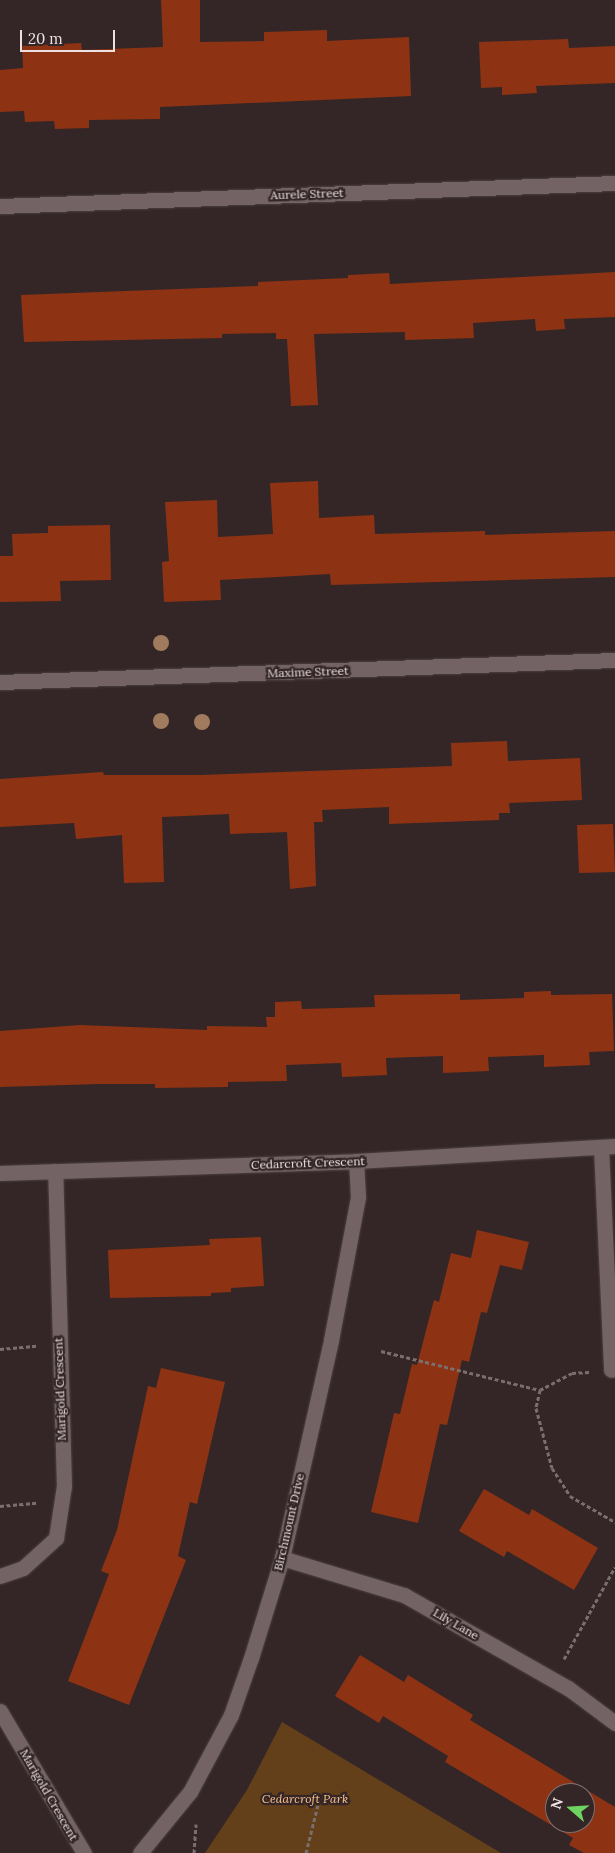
<!DOCTYPE html>
<html>
<head>
<meta charset="utf-8">
<style>
	body { margin:0 }
	#map { position:relative; width:615px; height:1853px; overflow:hidden; background:#342627; font-family:Lora,serif }
	div>[style] { position:absolute }
	[style*='--x'] { left:calc(var(--x)*1px); top:calc(var(--y)*1px); width:calc(var(--w)*1px); rotate:calc(var(--a)*1deg) }
	.green>* { inset:0; background:#64401a }
	.building>* { inset:0; background:#8d3313 }
	.path>* { height:3px; margin-top:-1.5px; transform-origin:0; background:repeating-linear-gradient(90deg,#7a6e6f 0 4px,transparent 0 6.5px) }
	.roads { filter:drop-shadow(0 0 1px #4d4142) drop-shadow(0 0 1px #4d4142) }
	.minor>* { height:15px; margin:-7.5px; padding:0 7.5px; transform-origin:7.5px; border-radius:7.5px; background:#736364 }
	.trees>* { width:16px; height:16px; margin:-8px; border-radius:50%; background:#a17b5e }
	span { translate:-50% -50%; white-space:nowrap; text-align:center; line-height:1.15; -webkit-text-stroke:4.5px #342627; paint-order:stroke }
	.street-label { font-size:12px; color:#ebe1e2 }
	.park-label { font-size:12px; color:#fac18b; font-style:italic }
	.north { position:absolute; left:545px; top:1783px; width:50px; height:50px; box-sizing:border-box; background:#342627; border:1px solid #7d7172; border-radius:50%; rotate:289deg; font-size:14px; font-weight:700; line-height:20px; text-align:center; color:#ebe1e2 }
	.north::after { content:''; display:block; margin:auto; width:18px; height:22px; background:#6dd361; clip-path:polygon(50% 0,100% 100%,50% 72%,0 100%) }
	.scale { position:absolute; left:20px; top:30px; width:95px; height:22px; box-sizing:border-box; border:2px solid #ebe1e2; border-top:0; padding-left:6px; font-size:15px; line-height:18px; white-space:nowrap; color:#ebe1e2; -webkit-text-stroke:4px #342627; paint-order:stroke }
</style>
</head>
<body>
<div id="map">
	<div class="green">
		<i style="clip-path:polygon(282px 1722px,501px 1853px,205px 1853px,247px 1790px)"></i>
	</div>
	<div class="building">
		<i style="clip-path:polygon(161px 0,200px 0,200px 42px,264px 41px,264px 32px,327px 30px,327px 41px,409px 37px,411px 96px,160px 107px,160px 119px,89px 120px,89px 128px,55px 129px,54px 121px,25px 122px,24px 111px,0 112px,0 70px,23px 68px,22px 46px,81px 43px,82px 50px,163px 47px)"></i>
		<i style="clip-path:polygon(568px 39px,569px 48px,615px 46px,615px 83px,536px 86px,537px 93px,502px 95px,502px 87px,481px 88px,479px 42px)"></i>
		<i style="clip-path:polygon(615px 272px,615px 317px,564px 319px,565px 329px,536px 331px,535px 319px,473px 323px,474px 338px,405px 340px,405px 332px,314px 334px,318px 405px,291px 406px,287px 339px,276px 339px,276px 333px,222px 334px,222px 338px,24px 342px,21px 295px,258px 286px,258px 282px,348px 278px,348px 275px,389px 273px,390px 284px)"></i>
		<i style="clip-path:polygon(318px 481px,319px 518px,374px 515px,375px 534px,485px 531px,485px 535px,615px 531px,615px 577px,331px 585px,330px 574px,220px 580px,221px 600px,164px 602px,162px 562px,169px 561px,165px 502px,217px 500px,218px 537px,273px 534px,270px 483px)"></i>
		<i style="clip-path:polygon(110px 525px,111px 580px,60px 581px,61px 601px,0 602px,0 556px,13px 556px,12px 534px,48px 533px,48px 526px)"></i>
		<i style="clip-path:polygon(507px 741px,508px 761px,580px 758px,582px 800px,509px 803px,510px 813px,499px 813px,499px 820px,389px 824px,389px 807px,322px 810px,323px 822px,314px 822px,316px 886px,290px 889px,287px 832px,230px 834px,229px 814px,162px 817px,164px 882px,124px 883px,122px 835px,76px 839px,74px 823px,0 827px,0 779px,103px 772px,104px 775px,201px 775px,452px 766px,451px 743px)"></i>
		<i style="clip-path:polygon(613px 824px,615px 872px,579px 873px,577px 825px)"></i>
		<i style="clip-path:polygon(551px 991px,551px 995px,612px 994px,614px 1051px,589px 1052px,590px 1065px,544px 1067px,544px 1055px,488px 1057px,489px 1071px,443px 1073px,443px 1056px,386px 1058px,387px 1075px,342px 1077px,341px 1063px,286px 1065px,287px 1081px,228px 1082px,228px 1087px,155px 1088px,155px 1084px,98px 1084px,0 1087px,0 1031px,80px 1025px,207px 1030px,207px 1026px,267px 1027px,266px 1017px,275px 1017px,275px 1002px,301px 1001px,302px 1009px,375px 1007px,374px 995px,460px 994px,460px 1000px,524px 998px,524px 992px)"></i>
		<i style="clip-path:polygon(477px 1230px,529px 1242px,522px 1270px,500px 1265px,487px 1313px,481px 1312px,469px 1362px,462px 1360px,447px 1425px,440px 1424px,418px 1523px,371px 1512px,394px 1413px,400px 1414px,412px 1364px,417px 1365px,434px 1300px,439px 1302px,451px 1253px,471px 1258px)"></i>
		<i style="clip-path:polygon(261px 1237px,264px 1286px,231px 1288px,231px 1292px,211px 1293px,211px 1296px,110px 1298px,108px 1250px,210px 1245px,209px 1239px)"></i>
		<i style="clip-path:polygon(161px 1368px,225px 1382px,197px 1504px,190px 1502px,178px 1556px,186px 1560px,129px 1705px,68px 1681px,109px 1574px,101px 1571px,117px 1530px,148px 1386px,156px 1388px)"></i>
		<i style="clip-path:polygon(484px 1489px,529px 1515px,532px 1509px,598px 1548px,574px 1590px,507px 1551px,504px 1557px,459px 1531px)"></i>
		<i style="clip-path:polygon(evenodd,360px 1655px,404px 1682px,408px 1675px,473px 1715px,470px 1720px,615px 1807px,615px 1853px,584px 1853px,569px 1845px,573px 1838px,445px 1762px,448px 1756px,383px 1716px,379px 1723px,335px 1696px,360px 1655px,555px 1793px,585px 1793px,585px 1823px,555px 1823px,555px 1793px)"></i>
	</div>
	<div class="path">
		<i style="--x:0;--y:1349;--w:37;--a:-5"></i>
		<i style="--x:381;--y:1351;--w:164;--a:13.8"></i>
		<i style="--x:589;--y:1372;--w:17;--a:177"></i>
		<i style="--x:572;--y:1373;--w:36;--a:152"></i>
		<i style="--x:540;--y:1390;--w:18;--a:103"></i>
		<i style="--x:536;--y:1408;--w:62;--a:75.1"></i>
		<i style="--x:552;--y:1468;--w:33;--a:57"></i>
		<i style="--x:570;--y:1496;--w:52;--a:30"></i>
		<i style="--x:0;--y:1506;--w:37;--a:-5"></i>
		<i style="--x:564;--y:1659;--w:105;--a:-61"></i>
		<i style="--x:194;--y:1853;--w:29;--a:-86"></i>
		<i style="--x:306;--y:1853;--w:49;--a:-76"></i>
	</div>
	<div class="roads">
		<div class="minor">
			<i style="--x:0;--y:206;--w:615;--a:-2.14"></i>
			<i style="--x:0;--y:682;--w:615;--a:-2.05"></i>
			<i style="--x:601;--y:1147;--w:223;--a:87.4"></i>
			<i style="--x:0;--y:1173;--w:356;--a:-1.9"></i>
			<i style="--x:356;--y:1161;--w:259;--a:-3.3"></i>
			<i style="--x:282;--y:1558;--w:127;--a:16.9"></i>
			<i style="--x:404;--y:1595;--w:189;--a:29.6"></i>
			<i style="--x:568;--y:1688;--w:59;--a:36.7"></i>
			<i style="--x:0;--y:1576;--w:24;--a:-19"></i>
			<i style="--x:23;--y:1568;--w:45;--a:-42.3"></i>
			<i style="--x:56;--y:1538;--w:53;--a:-81.3"></i>
			<i style="--x:64;--y:1486;--w:315;--a:-91.6"></i>
			<i style="--x:0;--y:1711;--w:165;--a:59.4"></i>
			<i style="--x:140;--y:1853;--w:79;--a:-50.7"></i>
			<i style="--x:190;--y:1792;--w:87;--a:-62"></i>
			<i style="--x:231;--y:1715;--w:60;--a:-70.7"></i>
			<i style="--x:251;--y:1658;--w:105;--a:-72.8"></i>
			<i style="--x:282;--y:1558;--w:223;--a:-77.3"></i>
			<i style="--x:331;--y:1340;--w:146;--a:-79.3"></i>
			<i style="--x:358;--y:1197;--w:36;--a:-93"></i>
		</div>
	</div>
	<div class="trees">
		<i style="left:161px;top:643px"></i>
		<i style="left:161px;top:721px"></i>
		<i style="left:202px;top:722px"></i>
	</div>
	<div class="street-label">
		<span style="left:307px;top:194px;rotate:-2deg">Aurele Street</span>
		<span style="left:308px;top:672px;rotate:-2deg">Maxime Street</span>
		<span style="left:308px;top:1163px;rotate:-2deg">Cedarcroft Crescent</span>
		<span style="left:60px;top:1389px;rotate:-92deg">Marigold Crescent</span>
		<span style="left:289px;top:1522px;rotate:-77deg">Birchmount Drive</span>
		<span style="left:456px;top:1624px;rotate:30deg">Lily Lane</span>
		<span style="left:49px;top:1795px;rotate:60deg">Marigold Crescent</span>
	</div>
	<div class="park-label">
		<span style="left:305px;top:1799px">Cedarcroft Park</span>
	</div>
	<div class="north">N</div>
	<div class="scale">20 m</div>
</div>
</body>
</html>
